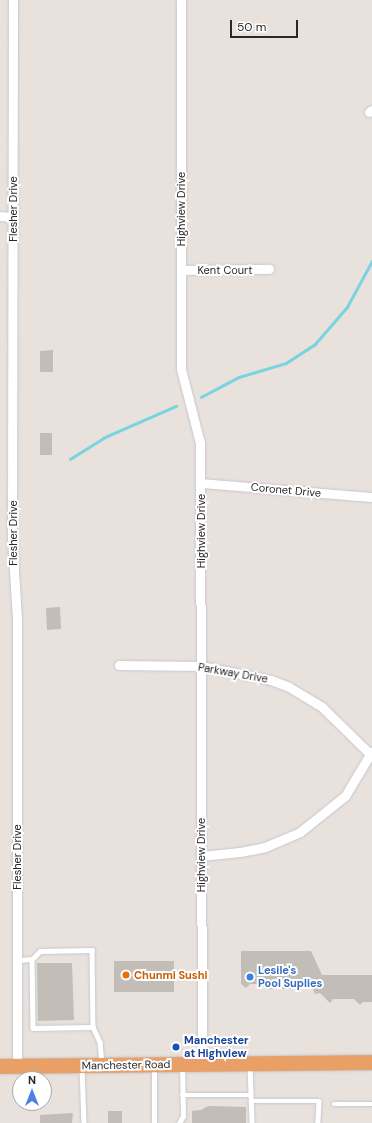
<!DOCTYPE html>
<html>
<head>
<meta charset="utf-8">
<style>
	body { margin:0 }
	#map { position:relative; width:372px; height:1123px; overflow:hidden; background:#e9e1dc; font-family:"DM Sans",sans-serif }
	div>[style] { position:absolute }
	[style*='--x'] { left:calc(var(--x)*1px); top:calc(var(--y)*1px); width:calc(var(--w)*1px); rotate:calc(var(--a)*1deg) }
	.stream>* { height:2.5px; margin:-1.25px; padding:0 1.25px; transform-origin:1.25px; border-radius:1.25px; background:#78d4e1 }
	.building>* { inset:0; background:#c2bdb7 }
	.roads { filter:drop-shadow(0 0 1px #c3c8d1) drop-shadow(0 0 1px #c3c8d1) }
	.service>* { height:4.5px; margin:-2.25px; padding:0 2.25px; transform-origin:2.25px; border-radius:2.25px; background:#fff }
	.minor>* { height:9px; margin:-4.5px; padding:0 4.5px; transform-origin:4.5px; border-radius:4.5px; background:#fff }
	.trunk>* { height:15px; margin:-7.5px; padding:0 7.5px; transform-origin:7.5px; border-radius:7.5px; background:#e8a066 }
	.dots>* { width:11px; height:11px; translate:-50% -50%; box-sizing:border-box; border:2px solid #fff; border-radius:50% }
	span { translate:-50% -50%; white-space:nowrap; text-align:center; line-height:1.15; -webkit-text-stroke:4px #fff; paint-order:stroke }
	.street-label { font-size:11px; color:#282828 }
	.shop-label { font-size:11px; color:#366cbe; font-weight:700 }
	.left { translate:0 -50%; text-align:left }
	.food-label { font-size:11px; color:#c56008; font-weight:700 }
	.transit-label { font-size:11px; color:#164399; font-weight:700 }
	.north { position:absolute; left:12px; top:1071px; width:40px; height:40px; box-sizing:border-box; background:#fff; border:1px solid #a9a9a9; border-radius:50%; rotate:0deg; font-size:11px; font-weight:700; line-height:16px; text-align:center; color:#282828 }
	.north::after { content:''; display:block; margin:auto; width:14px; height:18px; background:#4b7ee7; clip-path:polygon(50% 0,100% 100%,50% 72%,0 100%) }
	.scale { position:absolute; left:230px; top:20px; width:68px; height:18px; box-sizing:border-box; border:2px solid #282828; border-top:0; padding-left:5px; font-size:12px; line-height:14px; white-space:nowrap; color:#282828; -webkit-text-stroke:3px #fff; paint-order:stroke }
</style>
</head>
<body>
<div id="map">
	<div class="stream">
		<i style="--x:201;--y:397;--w:43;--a:-27.8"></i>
		<i style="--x:239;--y:377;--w:49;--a:-16.6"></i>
		<i style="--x:286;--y:363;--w:35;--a:-33"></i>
		<i style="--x:315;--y:344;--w:49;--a:-49.1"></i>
		<i style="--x:347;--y:307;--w:52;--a:-61.5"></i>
		<i style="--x:70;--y:459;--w:39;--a:-32"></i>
		<i style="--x:103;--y:438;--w:80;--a:-23.7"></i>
	</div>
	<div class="building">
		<i style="clip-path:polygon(53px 350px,53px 372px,40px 372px,40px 351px)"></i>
		<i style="clip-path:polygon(40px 433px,52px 433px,52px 455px,40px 455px)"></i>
		<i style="clip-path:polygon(60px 607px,61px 629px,47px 630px,46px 608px)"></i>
		<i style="clip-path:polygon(241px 951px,311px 951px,322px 975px,372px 975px,372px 1002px,363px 1002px,360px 1005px,354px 999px,333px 999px,330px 1003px,320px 993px,315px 994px,311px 984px,295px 984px,291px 989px,269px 989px,265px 984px,250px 984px,246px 988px,241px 984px)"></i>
		<i style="clip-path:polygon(114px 961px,174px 961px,174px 992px,114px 992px)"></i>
		<i style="clip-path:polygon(37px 963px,72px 963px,74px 1020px,38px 1021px)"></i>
		<i style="clip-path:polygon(208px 1106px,246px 1107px,246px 1123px,192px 1123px,192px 1111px,201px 1110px)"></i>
		<i style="clip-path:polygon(108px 1111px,122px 1111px,122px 1123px,108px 1123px)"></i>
		<i style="clip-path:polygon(73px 1113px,72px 1123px,40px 1123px,40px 1115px)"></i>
	</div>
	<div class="roads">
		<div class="service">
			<i style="--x:32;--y:959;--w:11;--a:-45"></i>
			<i style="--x:40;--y:951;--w:52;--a:-1.1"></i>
			<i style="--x:92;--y:950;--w:77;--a:89.3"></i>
			<i style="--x:17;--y:960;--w:15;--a:-4"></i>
			<i style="--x:32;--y:959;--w:69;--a:89.2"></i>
			<i style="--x:33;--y:1028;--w:60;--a:-1"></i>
			<i style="--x:93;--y:1027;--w:17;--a:65"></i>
			<i style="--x:100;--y:1042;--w:22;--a:85"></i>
			<i style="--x:250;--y:1065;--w:58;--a:88"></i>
			<i style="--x:82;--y:1067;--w:56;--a:88"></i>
			<i style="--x:182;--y:1095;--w:69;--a:0"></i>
			<i style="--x:251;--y:1101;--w:68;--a:0"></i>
			<i style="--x:319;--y:1101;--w:22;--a:93"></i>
			<i style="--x:334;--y:1104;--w:38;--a:0"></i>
			<i style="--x:154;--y:1123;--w:57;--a:-90"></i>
			<i style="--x:179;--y:1123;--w:8;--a:-60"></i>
			<i style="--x:183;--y:1116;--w:50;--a:-91.1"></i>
		</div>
		<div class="minor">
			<i style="--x:13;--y:0;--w:539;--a:90.11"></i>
			<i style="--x:12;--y:539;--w:79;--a:86.4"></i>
			<i style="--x:17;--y:618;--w:448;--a:90"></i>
			<i style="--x:181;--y:0;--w:369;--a:90"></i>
			<i style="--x:181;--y:369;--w:76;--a:75.6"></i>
			<i style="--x:200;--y:443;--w:621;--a:89.82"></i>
			<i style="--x:369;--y:112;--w:4;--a:-34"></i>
			<i style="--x:0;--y:216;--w:13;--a:4"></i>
			<i style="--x:181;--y:270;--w:88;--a:-0.7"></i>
			<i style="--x:201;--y:483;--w:172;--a:4.7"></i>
			<i style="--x:119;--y:665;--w:82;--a:0.7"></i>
			<i style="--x:201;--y:666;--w:71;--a:11.3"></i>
			<i style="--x:271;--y:680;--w:19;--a:21"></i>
			<i style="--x:289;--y:687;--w:39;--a:31"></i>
			<i style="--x:322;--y:707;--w:67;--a:44.4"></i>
			<i style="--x:201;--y:856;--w:39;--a:-6"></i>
			<i style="--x:240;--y:852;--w:25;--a:-11"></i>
			<i style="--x:265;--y:847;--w:38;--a:-23"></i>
			<i style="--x:300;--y:832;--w:58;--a:-38.7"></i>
			<i style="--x:345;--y:796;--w:52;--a:-59"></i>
		</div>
		<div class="trunk">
			<i style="--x:0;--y:1066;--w:372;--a:-0.6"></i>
		</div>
	</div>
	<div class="dots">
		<i style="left:126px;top:975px;background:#e8710a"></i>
		<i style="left:250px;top:977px;background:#3f7fe0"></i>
		<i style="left:176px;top:1047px;background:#1a4fb4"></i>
	</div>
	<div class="street-label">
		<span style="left:13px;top:209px;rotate:-90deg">Flesher Drive</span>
		<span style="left:181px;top:209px;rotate:-90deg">Highview Drive</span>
		<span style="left:225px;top:270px">Kent Court</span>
		<span style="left:286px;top:490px;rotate:5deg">Coronet Drive</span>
		<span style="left:201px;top:531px;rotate:-90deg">Highview Drive</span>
		<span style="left:13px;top:533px;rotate:-90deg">Flesher Drive</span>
		<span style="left:233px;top:673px;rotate:10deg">Parkway Drive</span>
		<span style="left:201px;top:855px;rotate:-90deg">Highview Drive</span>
		<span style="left:17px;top:857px;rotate:-90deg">Flesher Drive</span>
		<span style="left:126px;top:1065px;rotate:-1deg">Manchester Road</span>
	</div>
	<div class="shop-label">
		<span class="left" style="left:258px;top:977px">Lesile's<br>Pool Suplies</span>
	</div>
	<div class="food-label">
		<span class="left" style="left:134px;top:975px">Chunmi Sushi</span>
	</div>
	<div class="transit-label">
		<span class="left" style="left:184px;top:1047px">Manchester<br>at Highview</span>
	</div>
	<div class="north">N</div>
	<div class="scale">50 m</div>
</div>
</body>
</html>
